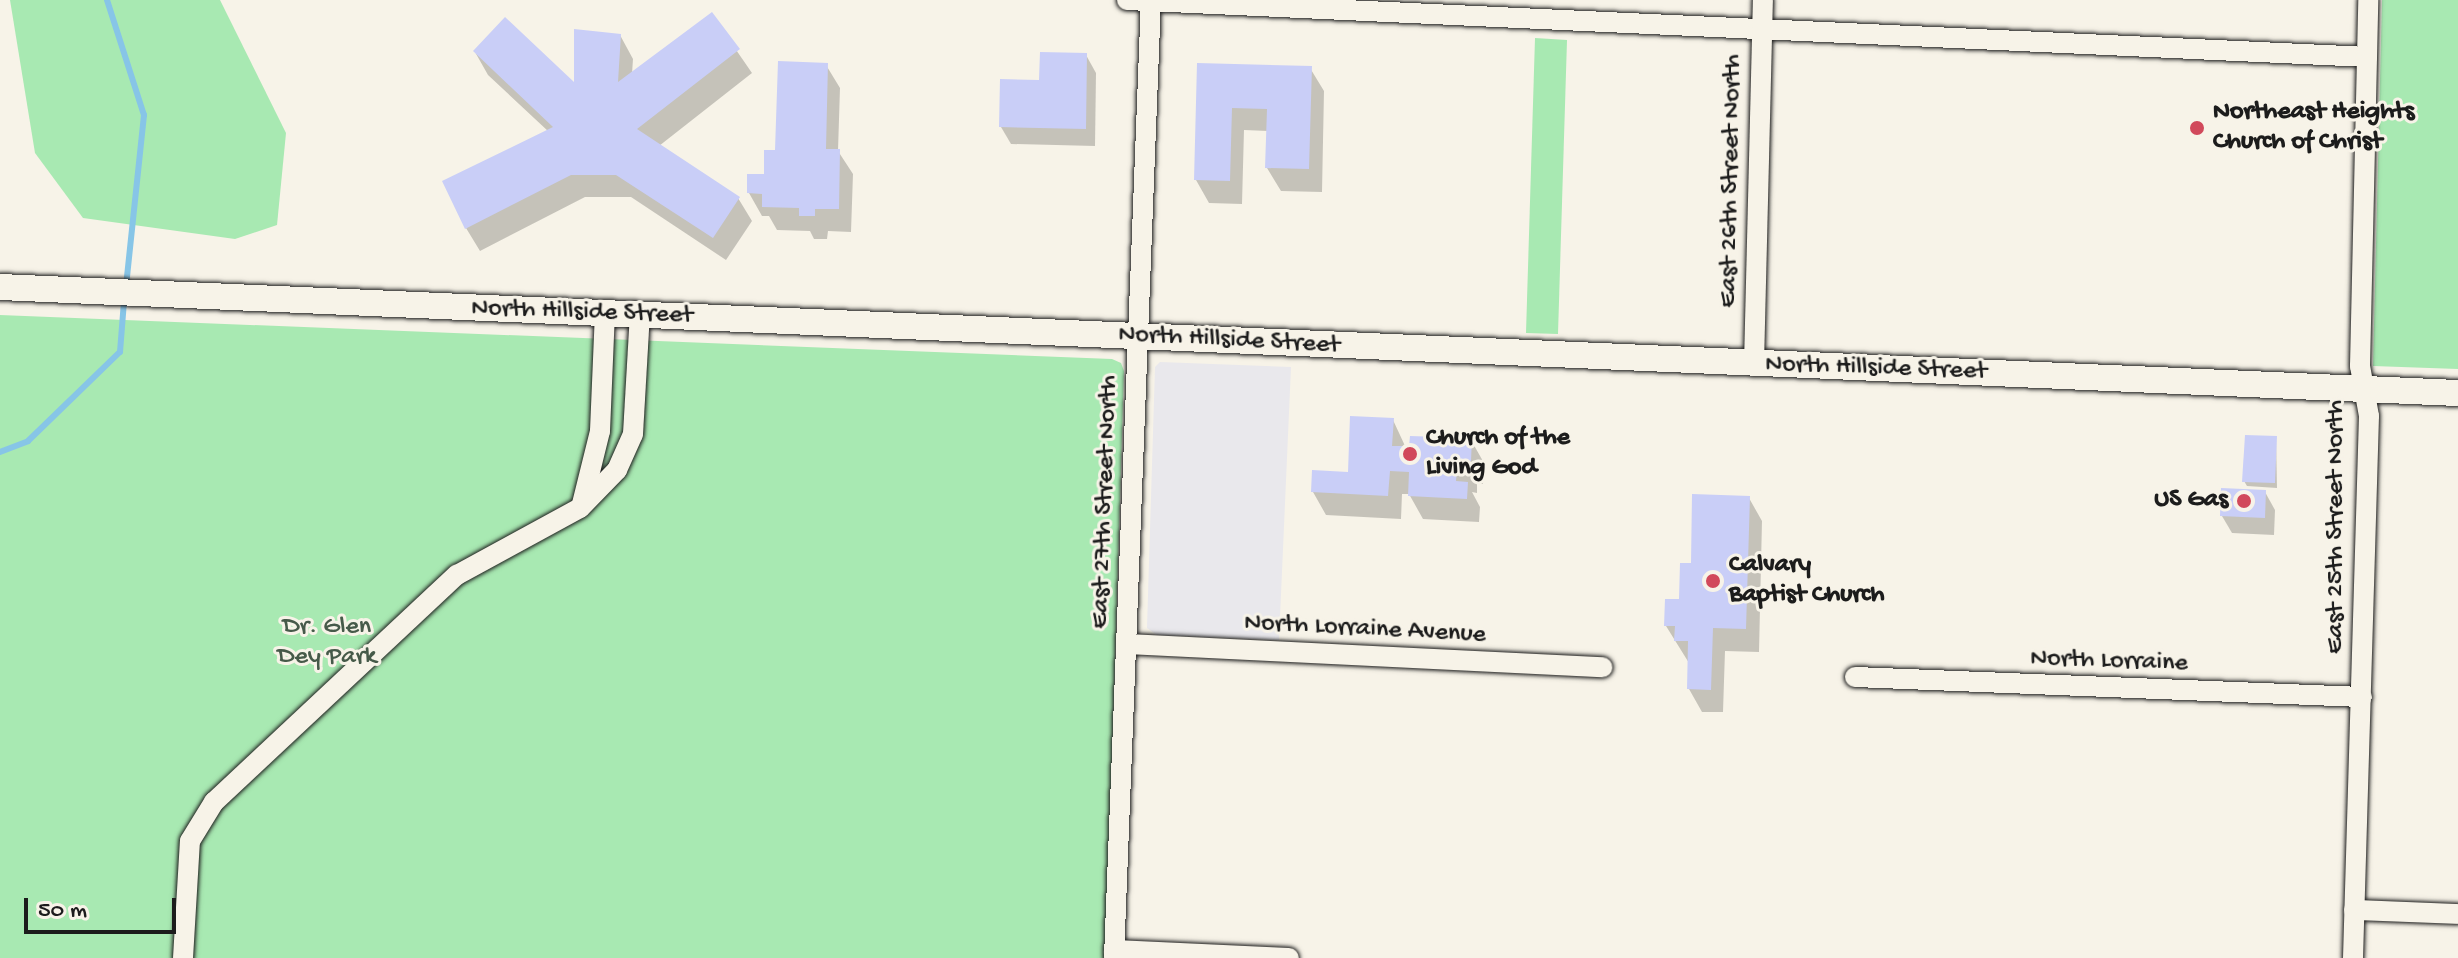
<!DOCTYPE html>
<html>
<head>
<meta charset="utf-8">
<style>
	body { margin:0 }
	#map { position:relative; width:2458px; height:958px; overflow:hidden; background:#f7f3e8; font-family:"Gochi Hand",sans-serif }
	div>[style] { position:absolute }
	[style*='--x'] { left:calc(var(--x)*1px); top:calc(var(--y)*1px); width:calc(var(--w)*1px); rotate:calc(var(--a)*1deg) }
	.built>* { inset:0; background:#e9e8ec }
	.green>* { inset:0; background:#a8e9b2 }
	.shadow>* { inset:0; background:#0003 }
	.stream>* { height:6px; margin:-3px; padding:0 3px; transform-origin:3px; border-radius:3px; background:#87c5e7 }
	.building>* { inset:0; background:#c9cef7 }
	.roads { filter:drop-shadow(0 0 2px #1c1c1c) drop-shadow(0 0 2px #1c1c1c) }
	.minor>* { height:20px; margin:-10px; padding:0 10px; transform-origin:10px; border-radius:10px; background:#f7f3e8 }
	.major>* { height:26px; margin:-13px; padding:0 13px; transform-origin:13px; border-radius:13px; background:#f7f3e8 }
	.dots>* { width:22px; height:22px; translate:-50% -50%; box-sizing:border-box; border:4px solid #f7f3e8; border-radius:50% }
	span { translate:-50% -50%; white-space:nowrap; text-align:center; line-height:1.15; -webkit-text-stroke:6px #f7f3e8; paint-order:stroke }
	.poi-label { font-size:26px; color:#1c1c1c; font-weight:700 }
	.left { translate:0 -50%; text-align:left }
	.right { translate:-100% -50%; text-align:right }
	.street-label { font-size:26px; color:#1c1c1c }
	.park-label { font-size:26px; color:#465a49 }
	.scale { position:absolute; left:24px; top:898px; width:152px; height:36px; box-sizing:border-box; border:4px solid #1c1c1c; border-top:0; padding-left:10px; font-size:24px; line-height:28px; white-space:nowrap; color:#1c1c1c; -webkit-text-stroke:6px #f7f3e8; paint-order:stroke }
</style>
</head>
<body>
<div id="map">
	<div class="built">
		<i style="clip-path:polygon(1160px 362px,1291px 367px,1279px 640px,1157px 635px,1147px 628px,1155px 367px)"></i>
	</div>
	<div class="green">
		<i style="clip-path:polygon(10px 0,220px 0,286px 133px,277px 225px,235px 239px,83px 218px,35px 153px)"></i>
		<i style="clip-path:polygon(2382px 0,2458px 0,2458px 369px,2373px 366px)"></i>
		<i style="clip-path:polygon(1535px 38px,1567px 40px,1558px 334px,1526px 333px)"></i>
		<i style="clip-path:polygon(0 315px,1112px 359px,1121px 363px,1124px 371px,1106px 958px,0 958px)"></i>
	</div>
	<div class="shadow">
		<i style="clip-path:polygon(712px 15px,752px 73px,659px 146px,738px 198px,752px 221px,726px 260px,631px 197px,585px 197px,480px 251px,466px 228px,549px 132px,488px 75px,475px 52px,576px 87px,620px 35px,633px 59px,632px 74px)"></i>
		<i style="clip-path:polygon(1086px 55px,1096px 73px,1095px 146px,1011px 144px,1001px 127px)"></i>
		<i style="clip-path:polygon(826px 65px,840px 88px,838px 151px,853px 174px,851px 232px,828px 231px,827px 239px,814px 239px,810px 231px,777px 230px,769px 216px,762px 216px,749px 193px,766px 176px)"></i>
		<i style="clip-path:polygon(1199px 65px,1310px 68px,1324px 91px,1322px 192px,1281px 191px,1267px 168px,1268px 131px,1244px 130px,1242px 204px,1209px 203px,1196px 180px)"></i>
		<i style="clip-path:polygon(1393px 420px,1406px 448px,1471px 440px,1484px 463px,1483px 484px,1477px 483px,1477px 493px,1472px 492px,1480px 507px,1479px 522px,1423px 519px,1409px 494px,1402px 494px,1401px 519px,1326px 515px,1313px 492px,1349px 474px)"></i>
		<i style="clip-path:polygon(2276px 438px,2277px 488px,2247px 486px,2244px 481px)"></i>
		<i style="clip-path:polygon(2265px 492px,2275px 510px,2274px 535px,2232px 533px,2222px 516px)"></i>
		<i style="clip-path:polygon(1749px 498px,1762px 521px,1759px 652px,1725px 651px,1723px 712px,1702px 712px,1689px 689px,1689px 663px,1666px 626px,1681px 601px,1693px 565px)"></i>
	</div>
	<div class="stream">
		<i style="--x:107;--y:0;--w:121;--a:72.2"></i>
		<i style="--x:144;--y:115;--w:171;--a:96"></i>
		<i style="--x:0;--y:452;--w:30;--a:-21"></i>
		<i style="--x:28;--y:441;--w:128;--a:-44.1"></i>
		<i style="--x:120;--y:352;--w:51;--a:-85.5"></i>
	</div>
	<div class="building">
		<i style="clip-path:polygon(712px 12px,740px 49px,637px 129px,740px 197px,713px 238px,616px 175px,571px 175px,465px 229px,442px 181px,553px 127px,473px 51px,505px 17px,574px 82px,574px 29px,621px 34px,618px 82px)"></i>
		<i style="clip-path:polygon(1040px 52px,1087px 53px,1086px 129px,999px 127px,1000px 79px,1039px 80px)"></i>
		<i style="clip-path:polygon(778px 61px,828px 63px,826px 149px,840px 149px,839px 209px,815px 209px,815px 216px,799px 216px,799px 208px,762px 207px,762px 194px,747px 193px,747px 174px,764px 174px,764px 150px,775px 150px)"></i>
		<i style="clip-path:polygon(1197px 63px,1312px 66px,1309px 169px,1265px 168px,1267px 109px,1232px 108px,1230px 181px,1194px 180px)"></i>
		<i style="clip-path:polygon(1350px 416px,1394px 418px,1392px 446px,1409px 446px,1410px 436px,1472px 438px,1471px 461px,1465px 461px,1465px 470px,1457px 470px,1456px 481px,1468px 482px,1467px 499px,1408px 496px,1409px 472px,1390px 471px,1388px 496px,1311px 492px,1312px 470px,1348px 472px)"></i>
		<i style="clip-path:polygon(2245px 435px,2277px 436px,2275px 483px,2242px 482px)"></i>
		<i style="clip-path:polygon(2221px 488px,2266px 490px,2265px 518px,2220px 516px)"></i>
		<i style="clip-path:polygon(1692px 494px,1750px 496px,1746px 629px,1713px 628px,1711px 690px,1687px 689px,1688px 641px,1674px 641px,1675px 626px,1664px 626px,1665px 599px,1679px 599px,1680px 563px,1691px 563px)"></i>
	</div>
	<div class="roads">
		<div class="minor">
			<i style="--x:1127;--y:0;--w:1241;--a:2.63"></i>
			<i style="--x:1754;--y:364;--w:364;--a:-88.6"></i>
			<i style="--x:582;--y:504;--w:75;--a:-76.1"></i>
			<i style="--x:600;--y:431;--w:118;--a:-87.6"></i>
			<i style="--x:1127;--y:644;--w:476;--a:2.8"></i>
			<i style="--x:1855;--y:677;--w:507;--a:2.26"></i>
			<i style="--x:2354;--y:910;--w:104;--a:2.2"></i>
			<i style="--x:1114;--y:950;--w:175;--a:2.6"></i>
			<i style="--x:183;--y:958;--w:117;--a:-86.6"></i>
			<i style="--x:190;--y:841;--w:46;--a:-58.4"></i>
			<i style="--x:214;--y:802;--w:333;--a:-43.1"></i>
			<i style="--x:457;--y:575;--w:140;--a:-28.6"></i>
			<i style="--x:580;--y:508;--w:53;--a:-45.8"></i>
			<i style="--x:617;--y:470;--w:39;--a:-66"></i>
			<i style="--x:633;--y:434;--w:120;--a:-86.7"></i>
			<i style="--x:1114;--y:958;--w:959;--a:-87.79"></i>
			<i style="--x:2353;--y:958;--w:542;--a:-88.31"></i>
			<i style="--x:2369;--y:416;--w:51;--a:-100.2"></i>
			<i style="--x:2360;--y:366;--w:366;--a:-88.7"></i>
		</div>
		<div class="major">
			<i style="--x:0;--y:287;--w:2460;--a:2.47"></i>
		</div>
	</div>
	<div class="dots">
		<i style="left:2197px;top:128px;background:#d1495b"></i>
		<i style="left:1410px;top:454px;background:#d1495b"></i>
		<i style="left:2244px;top:501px;background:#d1495b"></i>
		<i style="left:1713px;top:581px;background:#d1495b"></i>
	</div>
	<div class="poi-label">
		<span class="left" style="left:2213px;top:128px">Northeast Heights<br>Church of Christ</span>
		<span class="left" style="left:1426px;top:454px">Church of the<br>Living God</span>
		<span class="right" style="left:2228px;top:501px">US Gas</span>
		<span class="left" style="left:1729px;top:581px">Calvary<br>Baptist Church</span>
	</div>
	<div class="street-label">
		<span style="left:1732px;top:181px;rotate:-89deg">East 26th Street North</span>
		<span style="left:582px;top:313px;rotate:2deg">North Hillside Street</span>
		<span style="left:1229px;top:341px;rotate:3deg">North Hillside Street</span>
		<span style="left:1876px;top:369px;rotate:2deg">North Hillside Street</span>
		<span style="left:1106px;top:502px;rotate:-88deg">East 27th Street North</span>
		<span style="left:2337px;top:527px;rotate:-90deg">East 25th Street North</span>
		<span style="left:1365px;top:630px;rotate:3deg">North Lorraine Avenue</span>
		<span style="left:2109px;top:662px;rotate:2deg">North Lorraine</span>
	</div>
	<div class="park-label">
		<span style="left:327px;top:643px">Dr. Glen<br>Dey Park</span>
	</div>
	<div class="scale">50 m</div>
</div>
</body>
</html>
